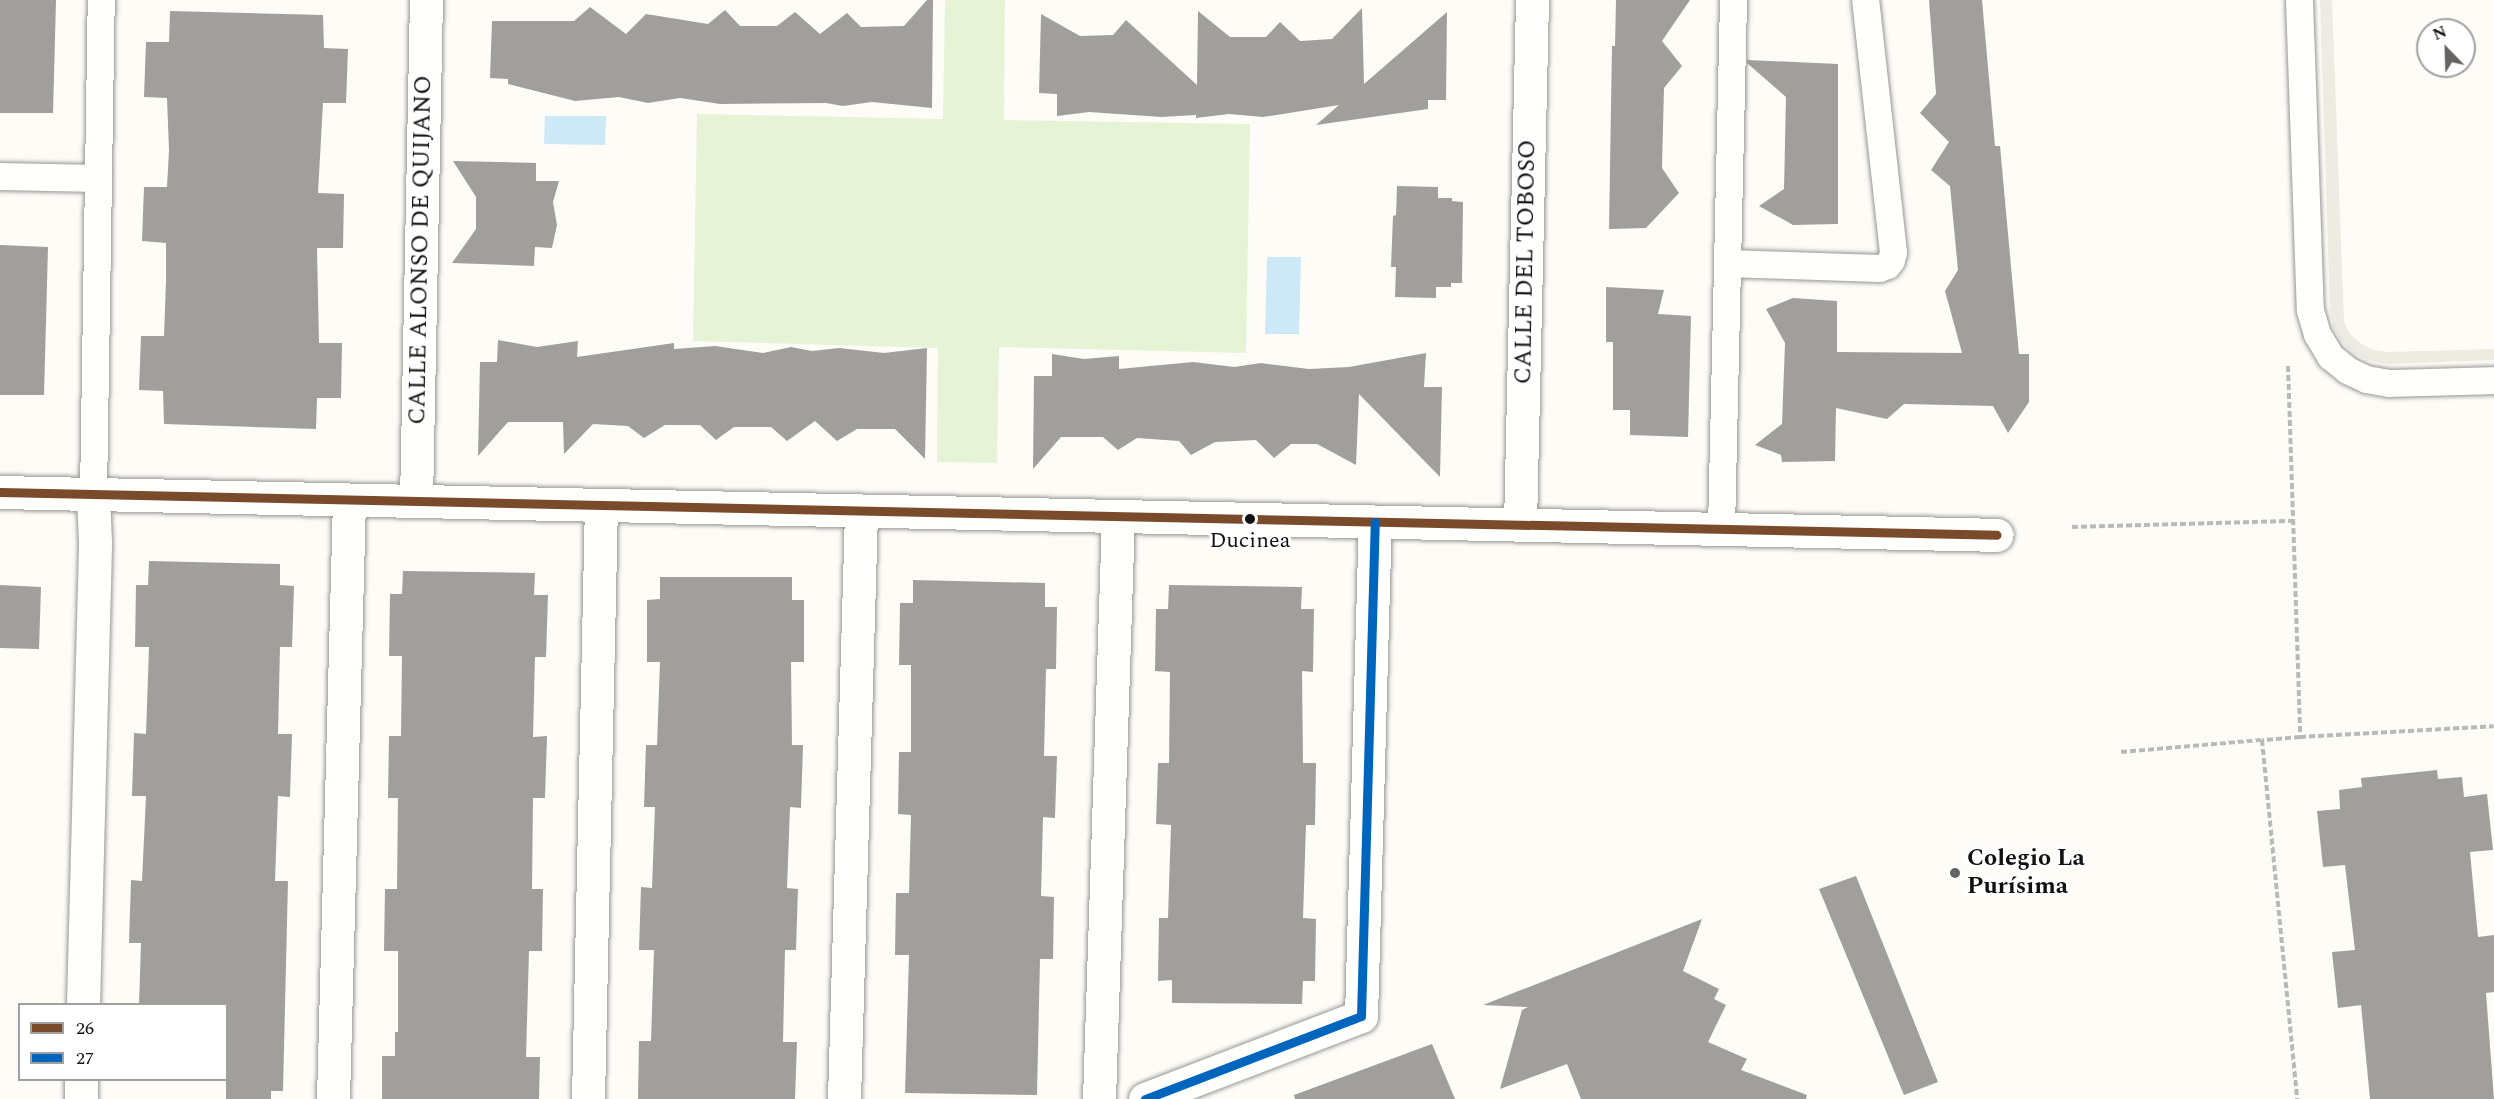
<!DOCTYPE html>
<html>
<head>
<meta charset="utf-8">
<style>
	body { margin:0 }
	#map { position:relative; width:2494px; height:1099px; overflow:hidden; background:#fdfcf7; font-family:Spectral,serif }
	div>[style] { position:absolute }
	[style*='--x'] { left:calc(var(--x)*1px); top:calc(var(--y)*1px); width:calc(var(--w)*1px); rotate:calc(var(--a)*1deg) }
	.green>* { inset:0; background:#e7f3d7 }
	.plaza>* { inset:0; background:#edebe2 }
	.water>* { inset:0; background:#cde8f7 }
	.building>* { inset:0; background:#a19f9c }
	.path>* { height:4px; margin-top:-2px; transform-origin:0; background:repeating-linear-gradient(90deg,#b9b9b8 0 6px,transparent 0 9px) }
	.roads { filter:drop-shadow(0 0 2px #979795) drop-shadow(0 0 2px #979795) }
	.lane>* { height:27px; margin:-13.5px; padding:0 13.5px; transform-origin:13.5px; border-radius:13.5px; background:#fffffe }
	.street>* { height:33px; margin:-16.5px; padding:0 16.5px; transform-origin:16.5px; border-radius:16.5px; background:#fffffe }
	.bus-1>* { height:9px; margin:-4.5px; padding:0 4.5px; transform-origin:4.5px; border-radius:4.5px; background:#7a4b2a }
	.bus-2>* { height:9px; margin:-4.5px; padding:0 4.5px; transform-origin:4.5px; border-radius:4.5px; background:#0065bd }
	.dots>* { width:16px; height:16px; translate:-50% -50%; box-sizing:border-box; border:3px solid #fff; border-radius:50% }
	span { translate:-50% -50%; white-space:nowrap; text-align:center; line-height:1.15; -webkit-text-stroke:6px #fff; paint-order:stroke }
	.bus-label { font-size:22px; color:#111 }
	.street-label { font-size:24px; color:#111 }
	.poi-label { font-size:24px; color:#111; font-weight:700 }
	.left { translate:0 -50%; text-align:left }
	.legend { position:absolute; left:18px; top:1003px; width:210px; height:78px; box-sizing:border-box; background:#fff; border:2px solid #a0a0a0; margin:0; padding:8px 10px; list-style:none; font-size:18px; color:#111 }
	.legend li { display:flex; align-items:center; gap:12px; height:30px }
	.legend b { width:30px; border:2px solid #a0a0a0 }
	.north { position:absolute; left:2416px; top:18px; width:60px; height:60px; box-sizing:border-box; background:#fff; border:2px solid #a0a0a0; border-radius:50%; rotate:337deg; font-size:16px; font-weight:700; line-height:24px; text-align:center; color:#111 }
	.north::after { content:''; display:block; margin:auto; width:21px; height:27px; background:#646362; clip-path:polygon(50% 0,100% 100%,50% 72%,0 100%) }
</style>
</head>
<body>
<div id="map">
	<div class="green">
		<i style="clip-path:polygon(945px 0,1005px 0,1004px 120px,1250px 124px,1246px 353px,999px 347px,997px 463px,937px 462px,938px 348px,693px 341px,697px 114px,943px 119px)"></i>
	</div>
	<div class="plaza">
		<i style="clip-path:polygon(2320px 0,2332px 0,2344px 322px,2350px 334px,2361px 344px,2374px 350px,2388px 352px,2494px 349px,2494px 360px,2387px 364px,2371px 361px,2355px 354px,2342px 342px,2333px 326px,2330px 309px)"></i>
	</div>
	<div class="water">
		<i style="clip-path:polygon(545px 116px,606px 116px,605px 145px,544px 144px)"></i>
		<i style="clip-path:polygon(1267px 257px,1301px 257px,1299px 334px,1265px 334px)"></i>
	</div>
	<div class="building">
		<i style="clip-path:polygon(0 0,56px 0,53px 113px,0 113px)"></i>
		<i style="clip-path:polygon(927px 0,933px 0,932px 108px,872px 102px,843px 106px,826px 103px,720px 104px,680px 98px,648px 103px,619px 97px,575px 101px,508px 84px,508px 79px,490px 78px,492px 21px,574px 21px,590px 7px,626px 34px,646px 14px,708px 24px,725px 10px,740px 26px,777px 26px,795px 12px,820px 34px,847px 13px,861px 27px,904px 26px)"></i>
		<i style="clip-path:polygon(1616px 0,1690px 0,1662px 41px,1682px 66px,1664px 88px,1662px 168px,1679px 193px,1646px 228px,1609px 229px,1612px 46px,1615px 46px)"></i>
		<i style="clip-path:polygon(1929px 0,1982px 0,1995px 146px,2000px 146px,2019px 354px,2029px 354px,2029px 402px,2008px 433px,1993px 406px,1904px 404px,1887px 419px,1836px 408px,1835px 461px,1782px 462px,1781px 455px,1755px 445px,1782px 424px,1785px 343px,1766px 309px,1793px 298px,1837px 301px,1837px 352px,1962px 353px,1945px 291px,1958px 270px,1950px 186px,1931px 170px,1949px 142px,1920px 113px,1936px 94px)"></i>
		<i style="clip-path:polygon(1362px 8px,1364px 84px,1447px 12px,1446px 100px,1428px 100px,1428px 109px,1316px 125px,1339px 105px,1263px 117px,1229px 114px,1196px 118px,1196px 115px,1161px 117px,1089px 112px,1057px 116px,1057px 94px,1039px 93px,1041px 14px,1080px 36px,1113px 35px,1126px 20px,1197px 85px,1198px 11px,1230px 37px,1266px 37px,1280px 22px,1300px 41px,1332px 39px)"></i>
		<i style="clip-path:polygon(170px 11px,323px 15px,324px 48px,348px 49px,346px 103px,323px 103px,318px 193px,344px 194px,343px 248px,317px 248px,319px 343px,342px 343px,341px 398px,317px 398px,316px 429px,164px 424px,163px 391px,139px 390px,141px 336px,164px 336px,166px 281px,166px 243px,142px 241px,144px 187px,167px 187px,169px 150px,167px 98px,144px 97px,146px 42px,169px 42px)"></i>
		<i style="clip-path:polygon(1747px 60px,1838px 64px,1838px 224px,1793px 225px,1759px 206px,1784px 189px,1786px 97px,1747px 63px)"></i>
		<i style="clip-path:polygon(453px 161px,536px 163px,536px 181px,559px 181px,553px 202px,557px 225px,552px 248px,535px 247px,534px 266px,452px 263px,476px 229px,476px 197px)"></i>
		<i style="clip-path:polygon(1397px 186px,1438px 187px,1438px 198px,1452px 198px,1452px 201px,1463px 202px,1462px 283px,1451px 283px,1451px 287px,1436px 287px,1436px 298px,1395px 297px,1396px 267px,1391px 267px,1393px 216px,1396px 215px)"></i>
		<i style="clip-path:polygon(0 245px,48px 247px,44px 395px,0 395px)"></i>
		<i style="clip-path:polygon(1606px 287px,1664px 290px,1658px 314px,1691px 316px,1688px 437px,1630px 435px,1630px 410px,1613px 410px,1613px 342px,1606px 342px)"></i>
		<i style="clip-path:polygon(498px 340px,537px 347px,578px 341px,577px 357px,674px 343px,674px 349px,715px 346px,763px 353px,791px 347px,812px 351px,839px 348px,884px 353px,927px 348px,925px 459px,895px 429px,857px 429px,837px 441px,815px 421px,787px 441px,771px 427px,734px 427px,716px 440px,700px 425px,665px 425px,644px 438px,628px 426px,593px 424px,564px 454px,563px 422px,508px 422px,478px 456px,480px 362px,497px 362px)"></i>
		<i style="clip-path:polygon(1426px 353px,1424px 387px,1442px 387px,1440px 477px,1359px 394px,1356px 465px,1317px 444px,1291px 444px,1274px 458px,1256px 440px,1215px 442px,1191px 455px,1179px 441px,1137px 438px,1118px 450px,1103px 437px,1061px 437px,1033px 469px,1034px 376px,1052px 376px,1052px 354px,1084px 359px,1119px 356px,1119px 369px,1193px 362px,1234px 367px,1261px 363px,1309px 369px,1349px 367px)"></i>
		<i style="clip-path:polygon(149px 561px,280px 564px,280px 585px,294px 586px,292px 647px,280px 647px,278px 734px,292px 734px,290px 797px,278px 796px,275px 881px,288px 881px,283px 1091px,271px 1091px,271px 1099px,226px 1099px,226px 1005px,139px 1005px,141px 943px,129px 943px,131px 880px,142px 881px,146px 796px,132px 796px,134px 733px,146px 734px,149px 647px,135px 647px,136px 585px,148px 585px)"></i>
		<i style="clip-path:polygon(403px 571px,535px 573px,534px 595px,548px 595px,546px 657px,535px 657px,533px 737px,547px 736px,545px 798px,533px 798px,532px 889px,543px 889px,542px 951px,529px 951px,526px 1057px,540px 1057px,539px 1099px,382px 1099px,382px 1056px,395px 1056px,395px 1032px,398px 1032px,398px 951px,384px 951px,385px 889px,397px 889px,398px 798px,388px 798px,389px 736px,401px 736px,402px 656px,389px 656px,390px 594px,402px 594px)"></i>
		<i style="clip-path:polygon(660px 577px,792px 577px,792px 600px,804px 600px,804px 662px,791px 662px,792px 745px,803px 745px,801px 808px,790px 807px,787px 888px,798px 889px,796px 950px,785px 950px,783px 1042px,797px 1042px,795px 1099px,638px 1099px,639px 1041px,651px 1041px,654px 950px,639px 950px,641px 887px,652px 888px,655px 807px,644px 807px,646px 745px,657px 745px,660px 662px,647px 662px,647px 600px,660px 599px)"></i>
		<i style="clip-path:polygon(913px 580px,1045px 583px,1045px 607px,1057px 607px,1056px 669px,1046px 669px,1044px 756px,1057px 756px,1055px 818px,1043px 817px,1041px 896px,1054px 897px,1053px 959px,1040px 959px,1037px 1095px,905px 1093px,909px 955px,895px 955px,896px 893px,909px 893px,911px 815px,898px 814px,899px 752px,911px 752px,911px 665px,899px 665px,900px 603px,913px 603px)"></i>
		<i style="clip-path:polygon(0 585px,41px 587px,39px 649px,0 648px)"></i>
		<i style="clip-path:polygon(1169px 585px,1302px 587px,1301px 609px,1314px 609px,1313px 672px,1302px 671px,1303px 763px,1316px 763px,1315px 825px,1306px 825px,1303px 918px,1316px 919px,1315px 981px,1303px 981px,1302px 1004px,1172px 1003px,1172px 980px,1158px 981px,1159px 918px,1168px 918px,1171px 825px,1156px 824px,1158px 763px,1169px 763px,1170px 672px,1155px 671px,1156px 609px,1168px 609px)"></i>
		<i style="clip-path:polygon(2437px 770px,2438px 779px,2462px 777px,2464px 797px,2487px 794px,2493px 850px,2470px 852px,2478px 937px,2494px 935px,2494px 992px,2486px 993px,2494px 1099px,2370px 1099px,2361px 1005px,2338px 1008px,2332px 952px,2355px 950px,2345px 865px,2323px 867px,2317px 811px,2340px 809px,2339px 790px,2362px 787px,2361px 778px)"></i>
		<i style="clip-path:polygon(1856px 876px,1938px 1082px,1904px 1095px,1819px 889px)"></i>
		<i style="clip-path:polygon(1702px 919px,1683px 971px,1719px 989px,1714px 999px,1726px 1005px,1708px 1042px,1747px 1059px,1741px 1070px,1807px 1095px,1806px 1099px,1581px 1099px,1567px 1064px,1500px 1089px,1522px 1010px,1528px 1007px,1483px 1005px)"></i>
		<i style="clip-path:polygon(1432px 1044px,1455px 1099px,1295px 1099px,1294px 1095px)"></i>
	</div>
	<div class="path">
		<i style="--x:2288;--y:366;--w:371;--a:88.1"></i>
		<i style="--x:2300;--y:737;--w:38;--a:175"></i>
		<i style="--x:2262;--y:740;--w:361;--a:84.4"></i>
		<i style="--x:2072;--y:527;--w:221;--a:-1.6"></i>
		<i style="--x:2300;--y:737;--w:194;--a:-3.2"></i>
		<i style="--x:2121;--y:752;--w:142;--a:-4.9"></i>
	</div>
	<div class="roads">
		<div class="lane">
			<i style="--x:2299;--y:0;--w:310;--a:88"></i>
			<i style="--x:2310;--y:310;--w:25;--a:74"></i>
			<i style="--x:2317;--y:334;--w:26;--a:59"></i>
			<i style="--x:2330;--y:356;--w:22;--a:39"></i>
			<i style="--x:2347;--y:370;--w:21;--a:25"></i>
			<i style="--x:2366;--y:379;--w:23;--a:10"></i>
			<i style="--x:2389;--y:383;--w:105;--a:-1.6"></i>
			<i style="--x:0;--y:176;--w:98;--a:1.2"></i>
			<i style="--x:1727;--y:263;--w:152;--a:1.9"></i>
			<i style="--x:1879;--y:268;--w:9;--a:-21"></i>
			<i style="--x:1887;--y:265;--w:6;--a:-51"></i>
			<i style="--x:1891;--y:260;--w:8;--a:-76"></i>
			<i style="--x:1893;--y:252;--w:254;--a:-96.3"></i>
			<i style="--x:93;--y:494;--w:494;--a:-89.1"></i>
			<i style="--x:1721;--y:529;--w:529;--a:-88.7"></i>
		</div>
		<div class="street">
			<i style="--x:0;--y:492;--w:1997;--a:1.23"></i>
			<i style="--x:416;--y:501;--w:501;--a:-88.86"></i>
			<i style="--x:1520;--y:525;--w:525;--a:-88.69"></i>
			<i style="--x:83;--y:1004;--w:462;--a:-88.5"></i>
			<i style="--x:95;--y:542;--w:48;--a:-92.4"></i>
			<i style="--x:81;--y:1099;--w:19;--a:-90"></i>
			<i style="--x:333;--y:1099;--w:599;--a:-88.47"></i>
			<i style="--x:588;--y:1099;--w:594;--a:-88.75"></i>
			<i style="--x:844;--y:1099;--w:588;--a:-88.34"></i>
			<i style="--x:1099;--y:1099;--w:583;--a:-88.13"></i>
			<i style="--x:1145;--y:1099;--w:231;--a:-21"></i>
			<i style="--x:1361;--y:1016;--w:494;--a:-88.4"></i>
		</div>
	</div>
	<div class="bus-1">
		<i style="--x:0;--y:492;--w:1997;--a:1.23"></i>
	</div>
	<div class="bus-2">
		<i style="--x:1145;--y:1099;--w:231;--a:-21"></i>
		<i style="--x:1361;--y:1016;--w:494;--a:-88.4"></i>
	</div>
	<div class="dots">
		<i style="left:1250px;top:519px;background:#111"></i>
		<i style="left:1955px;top:873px;background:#646362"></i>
	</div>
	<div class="bus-label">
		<span style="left:1250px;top:541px">Ducinea</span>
	</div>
	<div class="street-label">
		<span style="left:421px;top:250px;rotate:-89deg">CALLE ALONSO DE QUIJANO</span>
		<span style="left:1526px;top:262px;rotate:-89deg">CALLE DEL TOBOSO</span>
	</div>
	<div class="poi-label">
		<span class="left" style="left:1967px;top:873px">Colegio La<br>Purísima</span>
	</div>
	<ul class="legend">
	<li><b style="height:8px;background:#7a4b2a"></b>26</li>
	<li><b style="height:8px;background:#0065bd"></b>27</li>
	</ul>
	<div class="north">N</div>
</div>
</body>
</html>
